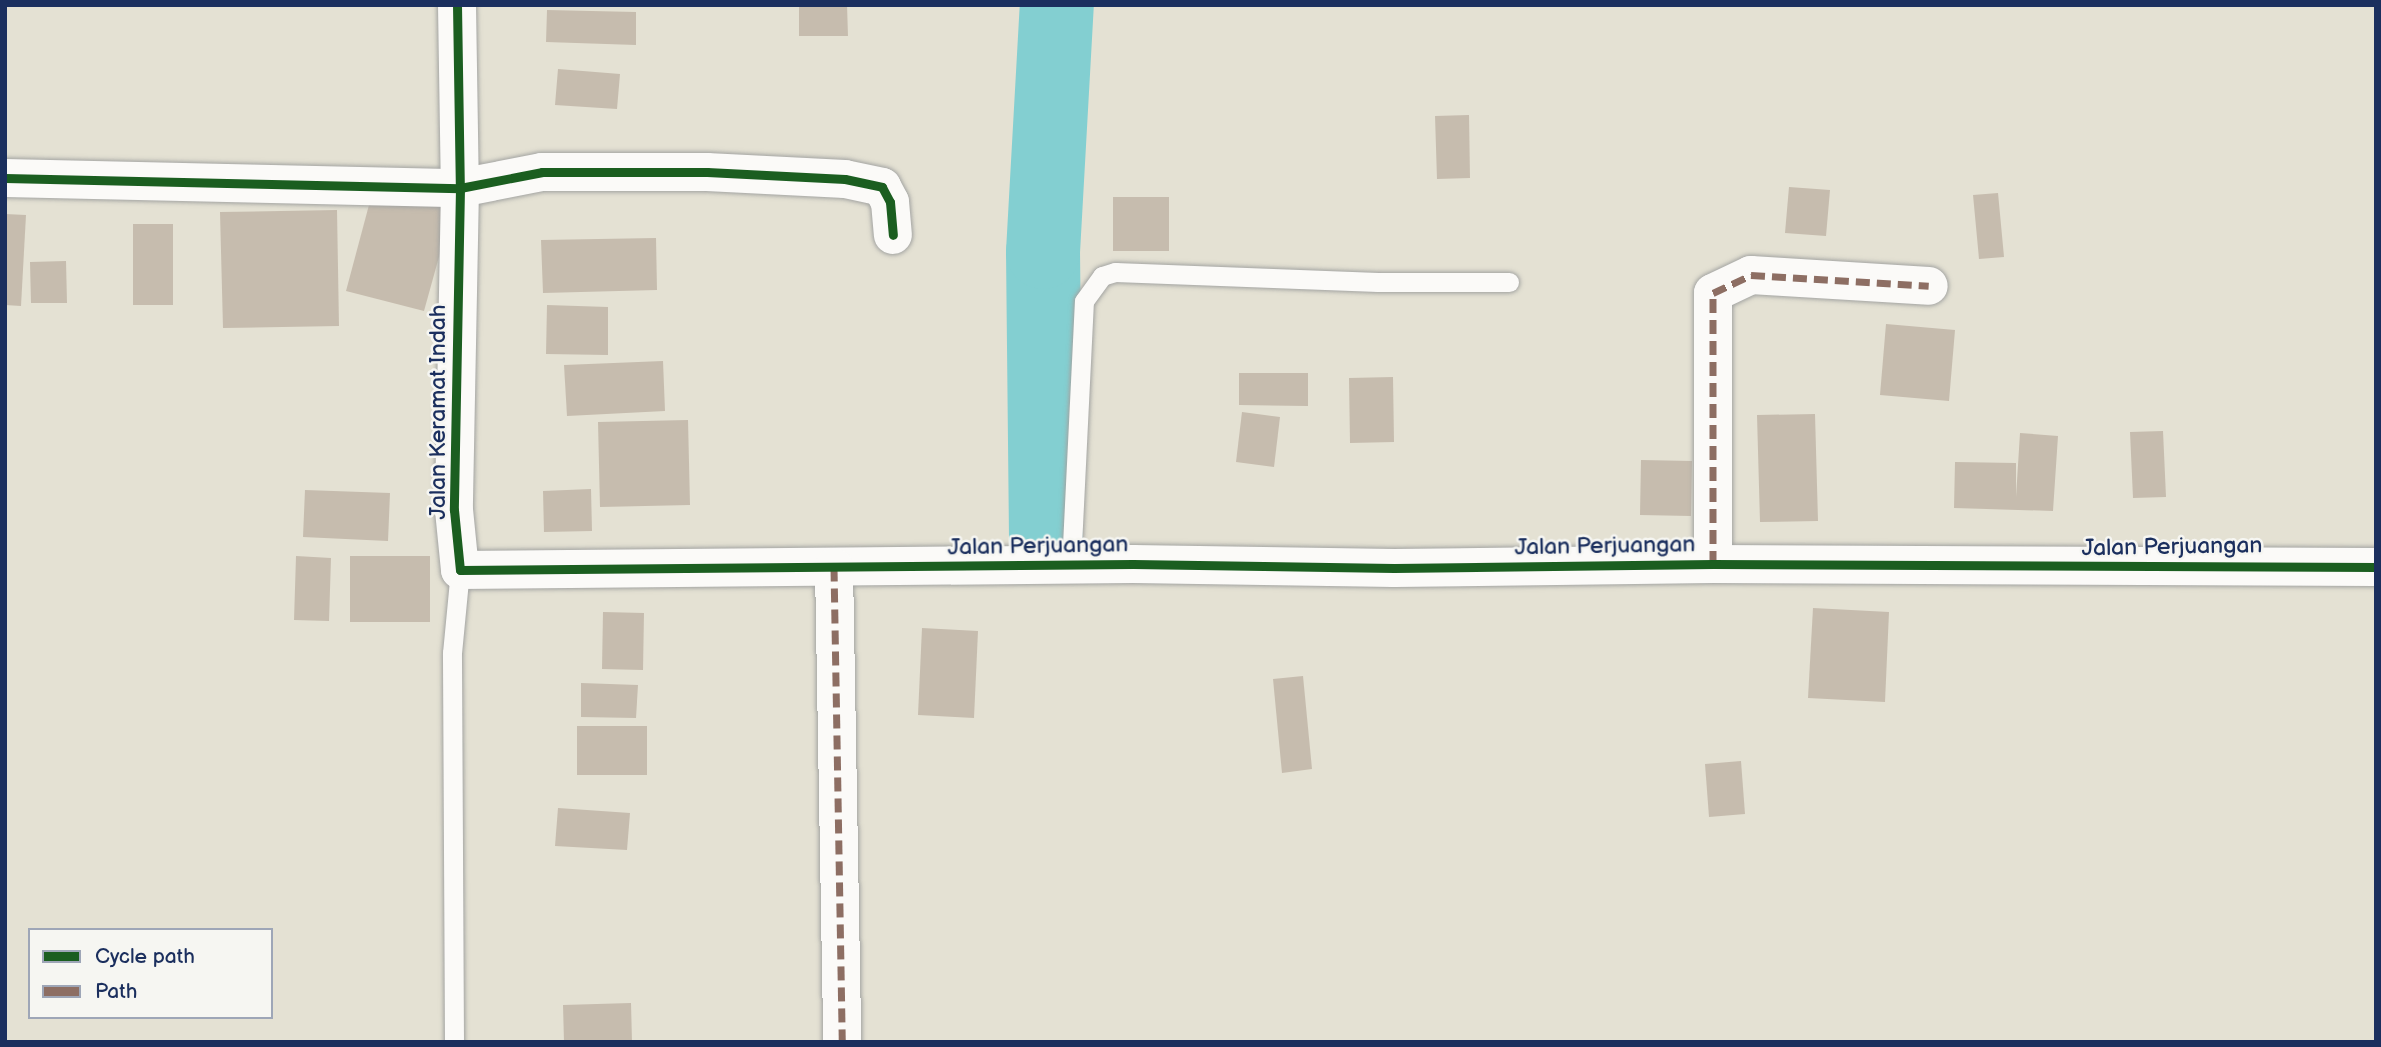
<!DOCTYPE html>
<html>
<head>
<meta charset="utf-8">
<style>
	body { margin:0 }
	#map { position:relative; width:2381px; height:1047px; overflow:hidden; background:#e4e1d3; font-family:"Balsamiq Sans",sans-serif }
	div>[style] { position:absolute }
	[style*='--x'] { left:calc(var(--x)*1px); top:calc(var(--y)*1px); width:calc(var(--w)*1px); rotate:calc(var(--a)*1deg) }
	.river>* { height:74px; margin:-37px; padding:0 37px; transform-origin:37px; border-radius:37px; background:#83cfd1 }
	.building>* { inset:0; background:#c6bcae }
	.roads { filter:drop-shadow(0 0 2px #a3a4a2) drop-shadow(0 0 2px #a3a4a2) }
	.service>* { height:19px; margin:-9.5px; padding:0 9.5px; transform-origin:9.5px; border-radius:9.5px; background:#fbfaf8 }
	.minor>* { height:38px; margin:-19px; padding:0 19px; transform-origin:19px; border-radius:19px; background:#fbfaf8 }
	.quiet>* { height:7px; margin-top:-3.5px; transform-origin:0; background:repeating-linear-gradient(90deg,#8d6e63 0 14px,transparent 0 21px) }
	.cycleway>* { height:9px; margin:-4.5px; padding:0 4.5px; transform-origin:4.5px; border-radius:4.5px; background:#1b5e20 }
	span { translate:-50% -50%; white-space:nowrap; text-align:center; line-height:1.15; -webkit-text-stroke:5px #f6f6f2; paint-order:stroke }
	.street-label { font-size:23px; color:#1b2f5e }
	.frame { position:absolute; inset:0; border:7px solid #1b2f5e; pointer-events:none }
	.legend { position:absolute; left:28px; top:928px; width:245px; height:91px; box-sizing:border-box; background:#f6f6f2; border:2px solid #9ea6b7; margin:0; padding:9px 12px; list-style:none; font-size:21px; color:#1b2f5e }
	.legend li { display:flex; align-items:center; gap:14px; height:35px }
	.legend b { width:35px; border:2px solid #9ea6b7 }
</style>
</head>
<body>
<div id="map">
	<div class="river">
		<i style="--x:1046;--y:537;--w:285;--a:-90.6"></i>
		<i style="--x:1043;--y:252;--w:247;--a:-86.8"></i>
	</div>
	<div class="building">
		<i style="clip-path:polygon(799px 5px,847px 5px,848px 36px,799px 36px)"></i>
		<i style="clip-path:polygon(547px 10px,636px 12px,636px 45px,546px 42px)"></i>
		<i style="clip-path:polygon(558px 69px,620px 74px,617px 109px,555px 105px)"></i>
		<i style="clip-path:polygon(1469px 115px,1470px 178px,1437px 179px,1435px 116px)"></i>
		<i style="clip-path:polygon(1789px 187px,1830px 190px,1826px 236px,1785px 233px)"></i>
		<i style="clip-path:polygon(373px 190px,452px 210px,424px 311px,346px 291px)"></i>
		<i style="clip-path:polygon(1998px 193px,2004px 257px,1979px 259px,1973px 195px)"></i>
		<i style="clip-path:polygon(1113px 197px,1169px 197px,1169px 251px,1113px 251px)"></i>
		<i style="clip-path:polygon(337px 210px,339px 326px,223px 328px,220px 212px)"></i>
		<i style="clip-path:polygon(5px 214px,26px 215px,21px 306px,5px 305px)"></i>
		<i style="clip-path:polygon(133px 224px,173px 224px,173px 305px,133px 305px)"></i>
		<i style="clip-path:polygon(656px 238px,657px 290px,543px 293px,541px 240px)"></i>
		<i style="clip-path:polygon(66px 261px,67px 303px,31px 303px,30px 262px)"></i>
		<i style="clip-path:polygon(547px 305px,608px 307px,608px 355px,546px 354px)"></i>
		<i style="clip-path:polygon(1886px 324px,1955px 330px,1949px 401px,1880px 395px)"></i>
		<i style="clip-path:polygon(663px 361px,665px 411px,567px 416px,564px 365px)"></i>
		<i style="clip-path:polygon(1239px 373px,1308px 373px,1308px 406px,1239px 405px)"></i>
		<i style="clip-path:polygon(1393px 377px,1394px 442px,1350px 443px,1349px 378px)"></i>
		<i style="clip-path:polygon(1242px 412px,1280px 417px,1274px 467px,1236px 462px)"></i>
		<i style="clip-path:polygon(1815px 414px,1818px 521px,1760px 522px,1757px 415px)"></i>
		<i style="clip-path:polygon(688px 420px,690px 505px,600px 507px,598px 422px)"></i>
		<i style="clip-path:polygon(2163px 431px,2166px 497px,2133px 498px,2130px 432px)"></i>
		<i style="clip-path:polygon(2020px 433px,2058px 436px,2053px 511px,1954px 508px,1955px 462px,2016px 463px,2016px 497px)"></i>
		<i style="clip-path:polygon(1641px 460px,1692px 461px,1691px 516px,1640px 515px)"></i>
		<i style="clip-path:polygon(591px 489px,592px 531px,544px 532px,543px 491px)"></i>
		<i style="clip-path:polygon(305px 490px,390px 493px,388px 541px,303px 537px)"></i>
		<i style="clip-path:polygon(296px 556px,331px 558px,329px 621px,294px 620px)"></i>
		<i style="clip-path:polygon(350px 556px,430px 556px,430px 622px,350px 622px)"></i>
		<i style="clip-path:polygon(1813px 608px,1889px 612px,1885px 702px,1808px 698px)"></i>
		<i style="clip-path:polygon(603px 612px,644px 613px,643px 670px,602px 669px)"></i>
		<i style="clip-path:polygon(922px 628px,978px 631px,974px 718px,918px 715px)"></i>
		<i style="clip-path:polygon(1303px 676px,1312px 769px,1282px 773px,1273px 679px)"></i>
		<i style="clip-path:polygon(581px 683px,638px 685px,636px 718px,581px 717px)"></i>
		<i style="clip-path:polygon(577px 726px,647px 726px,647px 775px,577px 775px)"></i>
		<i style="clip-path:polygon(1741px 761px,1745px 814px,1709px 817px,1705px 764px)"></i>
		<i style="clip-path:polygon(558px 808px,630px 813px,627px 850px,555px 846px)"></i>
		<i style="clip-path:polygon(631px 1003px,632px 1042px,564px 1042px,563px 1005px)"></i>
	</div>
	<div class="roads">
		<div class="service">
			<i style="--x:1071;--y:566;--w:265;--a:-87.2"></i>
			<i style="--x:1084;--y:301;--w:31;--a:-54"></i>
			<i style="--x:1102;--y:276;--w:14;--a:-17"></i>
			<i style="--x:1115;--y:272;--w:263;--a:2.2"></i>
			<i style="--x:1378;--y:282;--w:131;--a:0"></i>
			<i style="--x:454;--y:1042;--w:389;--a:-90.3"></i>
			<i style="--x:452;--y:653;--w:83;--a:-84.5"></i>
		</div>
		<div class="minor">
			<i style="--x:457;--y:5;--w:183;--a:89.1"></i>
			<i style="--x:460;--y:188;--w:322;--a:91.1"></i>
			<i style="--x:454;--y:510;--w:60;--a:84.3"></i>
			<i style="--x:460;--y:570;--w:673;--a:-0.51"></i>
			<i style="--x:1133;--y:564;--w:261;--a:0.9"></i>
			<i style="--x:1394;--y:568;--w:319;--a:-0.7"></i>
			<i style="--x:1713;--y:564;--w:663;--a:0.26"></i>
			<i style="--x:5;--y:178;--w:455;--a:1.3"></i>
			<i style="--x:460;--y:188;--w:84;--a:-11"></i>
			<i style="--x:542;--y:172;--w:165;--a:0"></i>
			<i style="--x:707;--y:172;--w:138;--a:2.9"></i>
			<i style="--x:845;--y:179;--w:38;--a:12"></i>
			<i style="--x:882;--y:187;--w:17;--a:62"></i>
			<i style="--x:890;--y:202;--w:33;--a:85"></i>
			<i style="--x:1713;--y:564;--w:271;--a:-90"></i>
			<i style="--x:1713;--y:293;--w:42;--a:-25.3"></i>
			<i style="--x:1751;--y:275;--w:178;--a:3.5"></i>
			<i style="--x:834;--y:567;--w:475;--a:89"></i>
		</div>
	</div>
	<div class="quiet">
		<i style="--x:1713;--y:564;--w:271;--a:-90"></i>
		<i style="--x:1713;--y:293;--w:42;--a:-25.3"></i>
		<i style="--x:1751;--y:275;--w:178;--a:3.5"></i>
		<i style="--x:834;--y:567;--w:475;--a:89"></i>
	</div>
	<div class="cycleway">
		<i style="--x:457;--y:5;--w:183;--a:89.1"></i>
		<i style="--x:460;--y:188;--w:322;--a:91.1"></i>
		<i style="--x:454;--y:510;--w:60;--a:84.3"></i>
		<i style="--x:460;--y:570;--w:673;--a:-0.51"></i>
		<i style="--x:1133;--y:564;--w:261;--a:0.9"></i>
		<i style="--x:1394;--y:568;--w:319;--a:-0.7"></i>
		<i style="--x:1713;--y:564;--w:663;--a:0.26"></i>
		<i style="--x:5;--y:178;--w:455;--a:1.3"></i>
		<i style="--x:460;--y:188;--w:84;--a:-11"></i>
		<i style="--x:542;--y:172;--w:165;--a:0"></i>
		<i style="--x:707;--y:172;--w:138;--a:2.9"></i>
		<i style="--x:845;--y:179;--w:38;--a:12"></i>
		<i style="--x:882;--y:187;--w:17;--a:62"></i>
		<i style="--x:890;--y:202;--w:33;--a:85"></i>
	</div>
	<div class="street-label">
		<span style="left:438px;top:412px;rotate:-90deg">Jalan Keramat Indah</span>
		<span style="left:1038px;top:546px;rotate:-1deg">Jalan Perjuangan</span>
		<span style="left:1605px;top:546px;rotate:-1deg">Jalan Perjuangan</span>
		<span style="left:2172px;top:547px;rotate:-1deg">Jalan Perjuangan</span>
	</div>
	<div class="frame"></div>
	<ul class="legend">
	<li><b style="height:9px;background:#1b5e20"></b>Cycle path</li>
	<li><b style="height:9px;background:#8d6e63"></b>Path</li>
	</ul>
</div>
</body>
</html>
